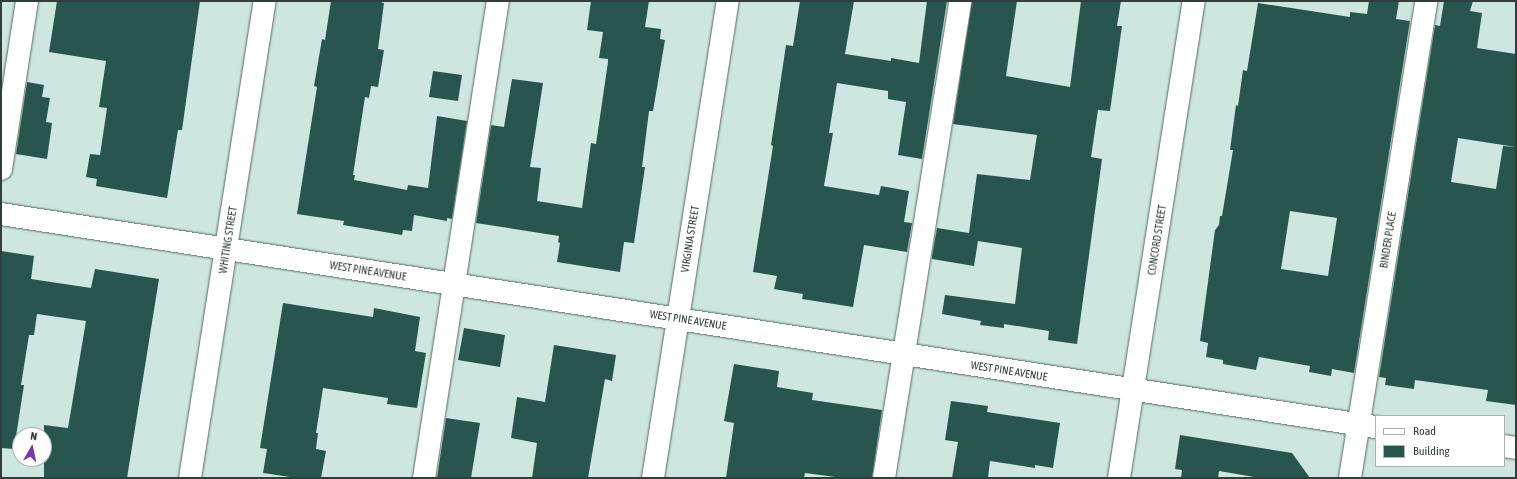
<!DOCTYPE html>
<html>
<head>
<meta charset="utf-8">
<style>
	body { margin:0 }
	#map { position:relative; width:1517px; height:479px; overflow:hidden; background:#cde6e0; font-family:"Asap Condensed",sans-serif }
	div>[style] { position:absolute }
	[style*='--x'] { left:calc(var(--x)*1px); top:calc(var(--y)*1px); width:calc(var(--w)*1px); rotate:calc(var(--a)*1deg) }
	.building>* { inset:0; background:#28564d }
	.roads { filter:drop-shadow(0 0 1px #546a64) drop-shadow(0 0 1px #546a64) }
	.minor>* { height:22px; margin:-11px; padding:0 11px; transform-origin:11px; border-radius:11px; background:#fff }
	span { translate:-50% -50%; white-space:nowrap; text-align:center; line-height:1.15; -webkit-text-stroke:4px #fff; paint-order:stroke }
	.street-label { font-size:11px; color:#333d3b }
	.frame { position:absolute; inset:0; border:2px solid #333d3b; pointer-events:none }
	.legend { position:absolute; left:1375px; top:415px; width:130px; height:52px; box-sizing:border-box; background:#fff; border:1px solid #adb1b1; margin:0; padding:5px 7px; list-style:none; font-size:12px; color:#333d3b }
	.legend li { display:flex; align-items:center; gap:8px; height:20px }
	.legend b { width:20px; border:1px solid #adb1b1 }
	.north { position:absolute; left:12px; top:427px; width:40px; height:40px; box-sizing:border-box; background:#fff; border:1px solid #adb1b1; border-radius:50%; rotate:9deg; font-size:11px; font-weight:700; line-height:16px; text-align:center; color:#333d3b }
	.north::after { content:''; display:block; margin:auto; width:14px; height:18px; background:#753ab0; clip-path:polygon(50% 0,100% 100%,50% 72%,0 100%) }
</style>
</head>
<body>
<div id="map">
	<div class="building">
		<i style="clip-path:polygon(57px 1px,200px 1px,182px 130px,178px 130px,167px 198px,96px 186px,97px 179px,86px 177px,90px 154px,100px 155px,107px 108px,99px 107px,106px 61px,49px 52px)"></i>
		<i style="clip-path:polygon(331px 1px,382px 1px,382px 3px,384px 3px,378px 49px,384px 50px,378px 87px,371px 86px,369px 98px,365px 97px,353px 175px,355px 175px,354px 180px,407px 190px,408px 185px,428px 188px,437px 116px,467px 121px,452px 219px,447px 218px,447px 221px,414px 215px,412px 231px,403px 230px,402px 235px,343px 225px,344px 221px,297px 214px,317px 87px,314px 86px,322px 39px,325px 40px)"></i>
		<i style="clip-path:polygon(591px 1px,649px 1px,645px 27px,661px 29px,660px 39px,665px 40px,653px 111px,649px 111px,642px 167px,645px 167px,634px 243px,624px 242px,620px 272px,557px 262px,560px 243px,558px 242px,559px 236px,476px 223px,491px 125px,504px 127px,512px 79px,543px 83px,530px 167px,541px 168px,537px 201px,582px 208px,591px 143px,596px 144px,608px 62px,608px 59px,599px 58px,603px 32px,587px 30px)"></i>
		<i style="clip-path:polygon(800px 1px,854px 1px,845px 54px,891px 61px,891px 58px,919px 63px,927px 1px,947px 1px,922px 159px,898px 155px,906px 102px,888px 99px,888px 91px,837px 83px,829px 133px,833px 133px,824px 186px,879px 195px,881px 186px,909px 191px,904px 222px,912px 223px,907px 252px,864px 245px,853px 307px,802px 299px,803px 294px,774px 289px,777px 276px,753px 272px,773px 146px,771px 145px,786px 45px,793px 46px)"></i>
		<i style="clip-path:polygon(972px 1px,1017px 1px,1006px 76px,1070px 87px,1081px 1px,1121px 1px,1117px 26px,1122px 26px,1110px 111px,1098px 110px,1091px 157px,1102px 159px,1077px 344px,1048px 340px,1049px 331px,1004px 324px,1004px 328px,980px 325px,981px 321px,942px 314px,945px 295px,1015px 304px,1022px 248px,978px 241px,974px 266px,932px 259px,932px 256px,937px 228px,969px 233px,977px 174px,1030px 180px,1037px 135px,953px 124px)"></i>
		<i style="clip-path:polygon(evenodd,1369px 1px,1399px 1px,1396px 19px,1410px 21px,1354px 373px,1332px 369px,1331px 376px,1309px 372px,1310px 366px,1259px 357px,1256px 370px,1223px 364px,1223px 360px,1206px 357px,1208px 343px,1200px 341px,1215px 230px,1219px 225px,1220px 216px,1222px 216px,1233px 150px,1230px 150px,1236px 105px,1238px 106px,1243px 70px,1247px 71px,1258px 3px,1350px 17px,1350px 12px,1367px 14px,1369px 1px,1290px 211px,1337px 218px,1328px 276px,1281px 269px,1290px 211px)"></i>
		<i style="clip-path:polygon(1444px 1px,1473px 1px,1470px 11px,1482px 13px,1477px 48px,1516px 54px,1516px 147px,1458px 138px,1451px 182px,1496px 189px,1503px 146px,1516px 147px,1516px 405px,1486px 401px,1488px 390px,1415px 380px,1414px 389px,1385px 385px,1386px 378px,1379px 377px,1435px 25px,1440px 26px)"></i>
		<i style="clip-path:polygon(433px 71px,462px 75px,458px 101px,429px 97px)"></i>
		<i style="clip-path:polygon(27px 82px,44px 85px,42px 97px,50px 98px,46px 122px,52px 123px,47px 159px,16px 154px)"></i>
		<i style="clip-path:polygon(1px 251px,34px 256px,31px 279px,91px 288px,95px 269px,159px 279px,127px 478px,44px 478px,44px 425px,68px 428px,86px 321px,37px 314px,34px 335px,29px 335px,21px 385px,24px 385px,14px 449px,1px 448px)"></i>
		<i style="clip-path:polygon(283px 303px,373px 317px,374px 308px,420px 317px,415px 351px,426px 353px,417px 408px,387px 404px,388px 398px,323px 388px,316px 433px,318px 433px,316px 449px,326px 451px,321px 478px,297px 478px,263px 473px,267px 449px,260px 448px)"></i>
		<i style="clip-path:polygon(464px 328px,505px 335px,500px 367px,458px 360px)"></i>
		<i style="clip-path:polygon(554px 345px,616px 355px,612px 381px,605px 379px,588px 478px,532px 478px,537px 443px,511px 438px,517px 397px,545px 402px)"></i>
		<i style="clip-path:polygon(734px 364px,779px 371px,777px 387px,813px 393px,812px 400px,882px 410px,872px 478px,843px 478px,805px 473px,804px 478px,726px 478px,734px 423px,724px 421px)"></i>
		<i style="clip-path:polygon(951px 401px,988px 406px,987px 412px,1060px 423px,1053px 468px,1035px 465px,1035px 468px,990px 461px,988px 478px,952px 478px,958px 442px,945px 440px)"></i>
		<i style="clip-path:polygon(446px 418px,480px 423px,471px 478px,437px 478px)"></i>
		<i style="clip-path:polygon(1180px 435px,1292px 453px,1310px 478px,1260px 478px,1219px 471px,1218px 478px,1181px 478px,1182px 470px,1175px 469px)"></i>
	</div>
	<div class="roads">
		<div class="minor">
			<i style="--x:1;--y:169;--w:170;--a:-81.2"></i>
			<i style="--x:1;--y:214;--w:1391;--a:8.81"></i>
			<i style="--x:1504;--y:446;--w:12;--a:9"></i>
			<i style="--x:190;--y:478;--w:483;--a:-81.1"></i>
			<i style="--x:424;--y:478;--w:483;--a:-81.2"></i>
			<i style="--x:653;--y:478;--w:483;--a:-81.1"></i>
			<i style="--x:884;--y:478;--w:483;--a:-80.9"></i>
			<i style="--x:1119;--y:478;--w:483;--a:-81.1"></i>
			<i style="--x:1350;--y:478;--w:483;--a:-80.9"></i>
		</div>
	</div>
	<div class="street-label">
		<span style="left:690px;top:239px;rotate:-81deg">VIRGINIA STREET</span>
		<span style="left:228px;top:240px;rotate:-81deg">WHITING STREET</span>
		<span style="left:1157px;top:240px;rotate:-81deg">CONCORD STREET</span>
		<span style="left:1388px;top:240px;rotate:-81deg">BINDER PLACE</span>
		<span style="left:368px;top:271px;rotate:9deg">WEST PINE AVENUE</span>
		<span style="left:688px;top:320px;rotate:9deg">WEST PINE AVENUE</span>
		<span style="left:1009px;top:371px;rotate:9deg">WEST PINE AVENUE</span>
	</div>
	<div class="frame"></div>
	<ul class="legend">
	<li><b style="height:5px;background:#fff"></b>Road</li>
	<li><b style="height:11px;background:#28564d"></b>Building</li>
	</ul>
	<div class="north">N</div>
</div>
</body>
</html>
